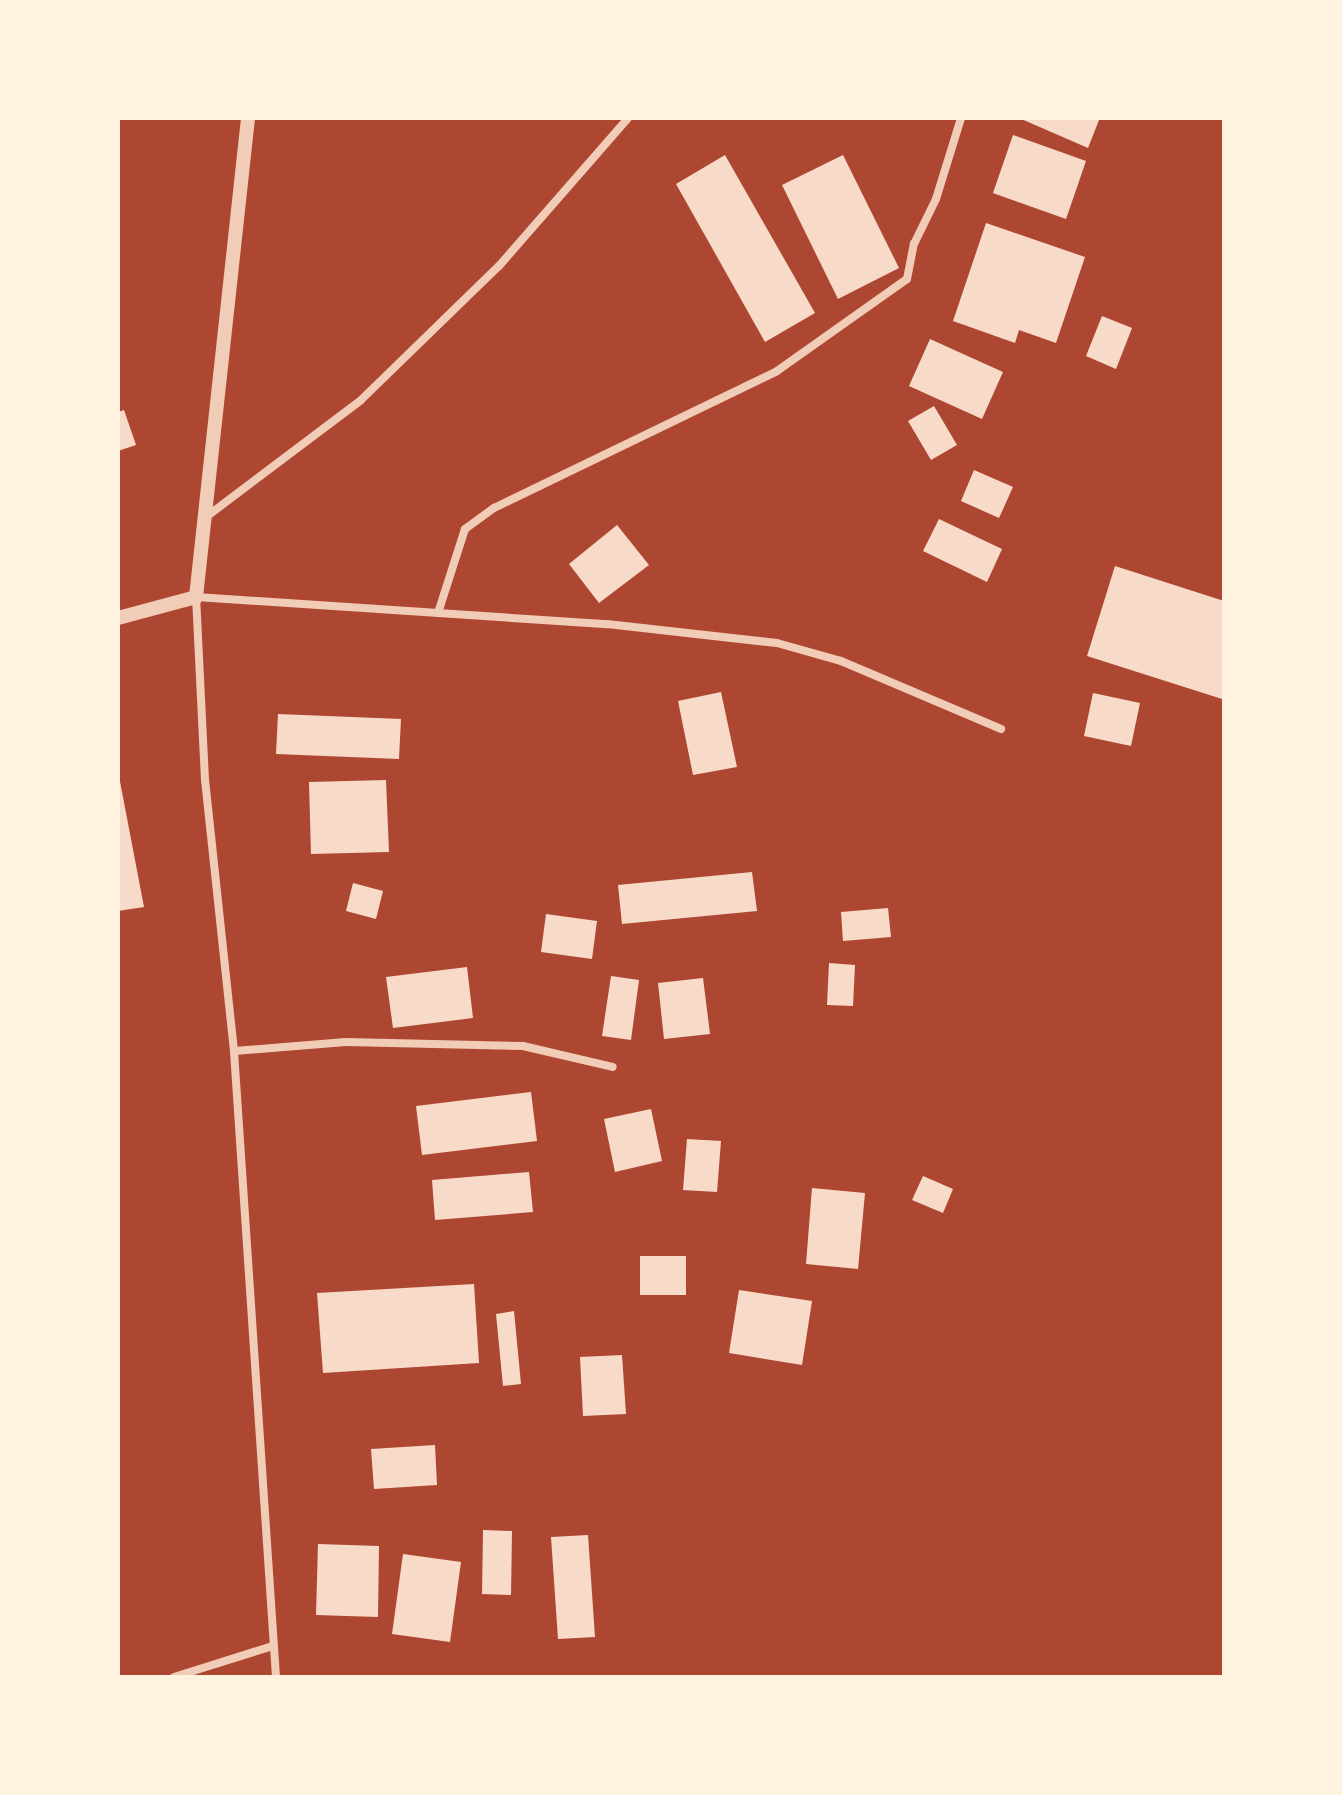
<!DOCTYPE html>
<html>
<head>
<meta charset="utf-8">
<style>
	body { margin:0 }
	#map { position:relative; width:1342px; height:1795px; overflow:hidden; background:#c8553d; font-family:"Work Sans",sans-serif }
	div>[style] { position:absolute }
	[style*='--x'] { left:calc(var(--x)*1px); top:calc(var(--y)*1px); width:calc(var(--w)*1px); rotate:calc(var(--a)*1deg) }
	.green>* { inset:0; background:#ae4732 }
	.building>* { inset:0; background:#f7dbc8 }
	.minor>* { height:8px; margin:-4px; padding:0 4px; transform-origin:4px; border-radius:4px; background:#f1ccb7 }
	.tertiary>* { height:14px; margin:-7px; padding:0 7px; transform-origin:7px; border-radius:7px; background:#f1ccb7 }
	span { translate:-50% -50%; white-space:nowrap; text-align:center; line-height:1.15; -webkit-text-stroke:7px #fff3e0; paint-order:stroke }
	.frame { position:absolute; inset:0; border:120px solid #fff3e0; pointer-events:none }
</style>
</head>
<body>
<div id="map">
	<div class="green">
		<i style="clip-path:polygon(118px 118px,1224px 118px,1224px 1677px,118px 1677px)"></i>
	</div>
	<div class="building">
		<i style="clip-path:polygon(1019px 118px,1093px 118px,1099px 120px,1088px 148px)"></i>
		<i style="clip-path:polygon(1013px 135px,1086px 161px,1066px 219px,993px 193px)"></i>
		<i style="clip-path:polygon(725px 155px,815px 313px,765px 342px,676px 184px)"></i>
		<i style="clip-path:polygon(843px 155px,899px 268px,838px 299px,782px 185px)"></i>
		<i style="clip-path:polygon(986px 223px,1085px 257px,1056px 343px,1019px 330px,1015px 343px,953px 321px)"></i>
		<i style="clip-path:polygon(1102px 316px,1132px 328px,1116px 369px,1086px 356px)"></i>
		<i style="clip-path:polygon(930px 339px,1003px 372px,982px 419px,909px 386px)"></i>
		<i style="clip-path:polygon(934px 406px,957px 445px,931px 460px,908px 421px)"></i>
		<i style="clip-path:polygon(124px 410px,136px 445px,118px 451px,118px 412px)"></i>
		<i style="clip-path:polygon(974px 470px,1013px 487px,999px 518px,961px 501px)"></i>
		<i style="clip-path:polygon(939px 519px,1002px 549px,987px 582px,923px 551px)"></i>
		<i style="clip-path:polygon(617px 525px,649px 565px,599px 603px,569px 564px)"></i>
		<i style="clip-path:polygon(1115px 566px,1224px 601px,1222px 699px,1087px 656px)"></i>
		<i style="clip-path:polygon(721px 692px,737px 767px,693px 775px,678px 701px)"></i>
		<i style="clip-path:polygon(1093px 693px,1140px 703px,1131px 746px,1084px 736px)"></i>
		<i style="clip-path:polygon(278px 714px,401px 719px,399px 759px,276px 754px)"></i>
		<i style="clip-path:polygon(118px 771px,144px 907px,118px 911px)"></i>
		<i style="clip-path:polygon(386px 780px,389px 852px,311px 854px,309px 782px)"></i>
		<i style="clip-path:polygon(752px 872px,757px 911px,622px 924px,618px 885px)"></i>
		<i style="clip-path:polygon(353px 883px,383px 891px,376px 919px,346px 911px)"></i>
		<i style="clip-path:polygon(888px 908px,891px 937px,843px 941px,841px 912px)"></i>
		<i style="clip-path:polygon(546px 914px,597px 921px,592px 959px,541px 952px)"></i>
		<i style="clip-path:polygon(829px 963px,855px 965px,853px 1006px,827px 1005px)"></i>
		<i style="clip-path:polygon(467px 967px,473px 1018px,393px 1028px,386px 977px)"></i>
		<i style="clip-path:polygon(611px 976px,639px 980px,631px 1040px,602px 1036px)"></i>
		<i style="clip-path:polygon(703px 978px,710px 1034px,664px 1039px,658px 983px)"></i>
		<i style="clip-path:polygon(531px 1092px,537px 1141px,422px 1155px,416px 1106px)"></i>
		<i style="clip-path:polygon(651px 1109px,662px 1161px,615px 1172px,604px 1119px)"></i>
		<i style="clip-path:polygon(687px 1139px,721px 1141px,717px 1192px,683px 1190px)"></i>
		<i style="clip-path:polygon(529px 1172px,533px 1212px,435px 1220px,432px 1180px)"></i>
		<i style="clip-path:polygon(923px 1176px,953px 1189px,943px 1213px,912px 1200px)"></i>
		<i style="clip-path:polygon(812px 1188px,865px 1193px,858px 1269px,806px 1264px)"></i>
		<i style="clip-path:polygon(640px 1256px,686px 1256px,686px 1295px,640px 1295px)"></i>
		<i style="clip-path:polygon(474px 1284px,479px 1363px,323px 1373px,317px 1293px)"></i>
		<i style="clip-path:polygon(739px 1290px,812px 1301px,802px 1365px,729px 1353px)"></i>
		<i style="clip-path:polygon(514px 1311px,521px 1384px,503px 1386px,496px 1314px)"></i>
		<i style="clip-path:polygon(622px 1355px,626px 1414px,583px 1416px,580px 1357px)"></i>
		<i style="clip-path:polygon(435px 1445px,437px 1485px,374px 1489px,371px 1449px)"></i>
		<i style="clip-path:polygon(483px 1530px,512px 1531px,511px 1595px,482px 1594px)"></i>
		<i style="clip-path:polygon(588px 1535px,595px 1637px,558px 1639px,551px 1537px)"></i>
		<i style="clip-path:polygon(318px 1544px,379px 1546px,378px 1617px,316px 1615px)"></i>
		<i style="clip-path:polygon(403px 1554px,461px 1562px,450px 1642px,392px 1634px)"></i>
	</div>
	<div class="minor">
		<i style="--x:206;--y:517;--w:194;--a:-37"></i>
		<i style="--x:361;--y:400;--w:192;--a:-44.2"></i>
		<i style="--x:499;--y:266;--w:196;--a:-48.9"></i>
		<i style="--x:438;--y:613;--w:88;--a:-72.2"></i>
		<i style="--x:465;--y:529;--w:36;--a:-36"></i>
		<i style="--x:494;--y:508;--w:314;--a:-25.8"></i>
		<i style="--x:777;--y:371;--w:159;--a:-35.3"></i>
		<i style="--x:907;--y:279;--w:36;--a:-79"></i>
		<i style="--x:914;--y:244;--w:50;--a:-63.9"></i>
		<i style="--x:936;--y:199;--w:85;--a:-72.8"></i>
		<i style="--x:234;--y:1051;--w:112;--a:-4.6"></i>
		<i style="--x:346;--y:1042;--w:177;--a:1.3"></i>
		<i style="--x:523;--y:1046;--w:92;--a:13.1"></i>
		<i style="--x:174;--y:1677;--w:104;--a:-17.4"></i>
		<i style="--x:276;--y:1677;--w:627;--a:-93.84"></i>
		<i style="--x:234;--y:1051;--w:273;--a:-96.1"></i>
		<i style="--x:205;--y:780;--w:183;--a:-92.8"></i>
		<i style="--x:196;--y:597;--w:412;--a:3.8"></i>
		<i style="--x:607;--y:624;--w:171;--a:6.4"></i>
		<i style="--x:777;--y:643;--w:66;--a:15.7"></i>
		<i style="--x:841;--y:661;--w:174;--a:23"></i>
	</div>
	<div class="tertiary">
		<i style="--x:118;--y:618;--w:81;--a:-15.1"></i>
		<i style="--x:196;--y:597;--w:482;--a:-83.8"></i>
	</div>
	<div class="frame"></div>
</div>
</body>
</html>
